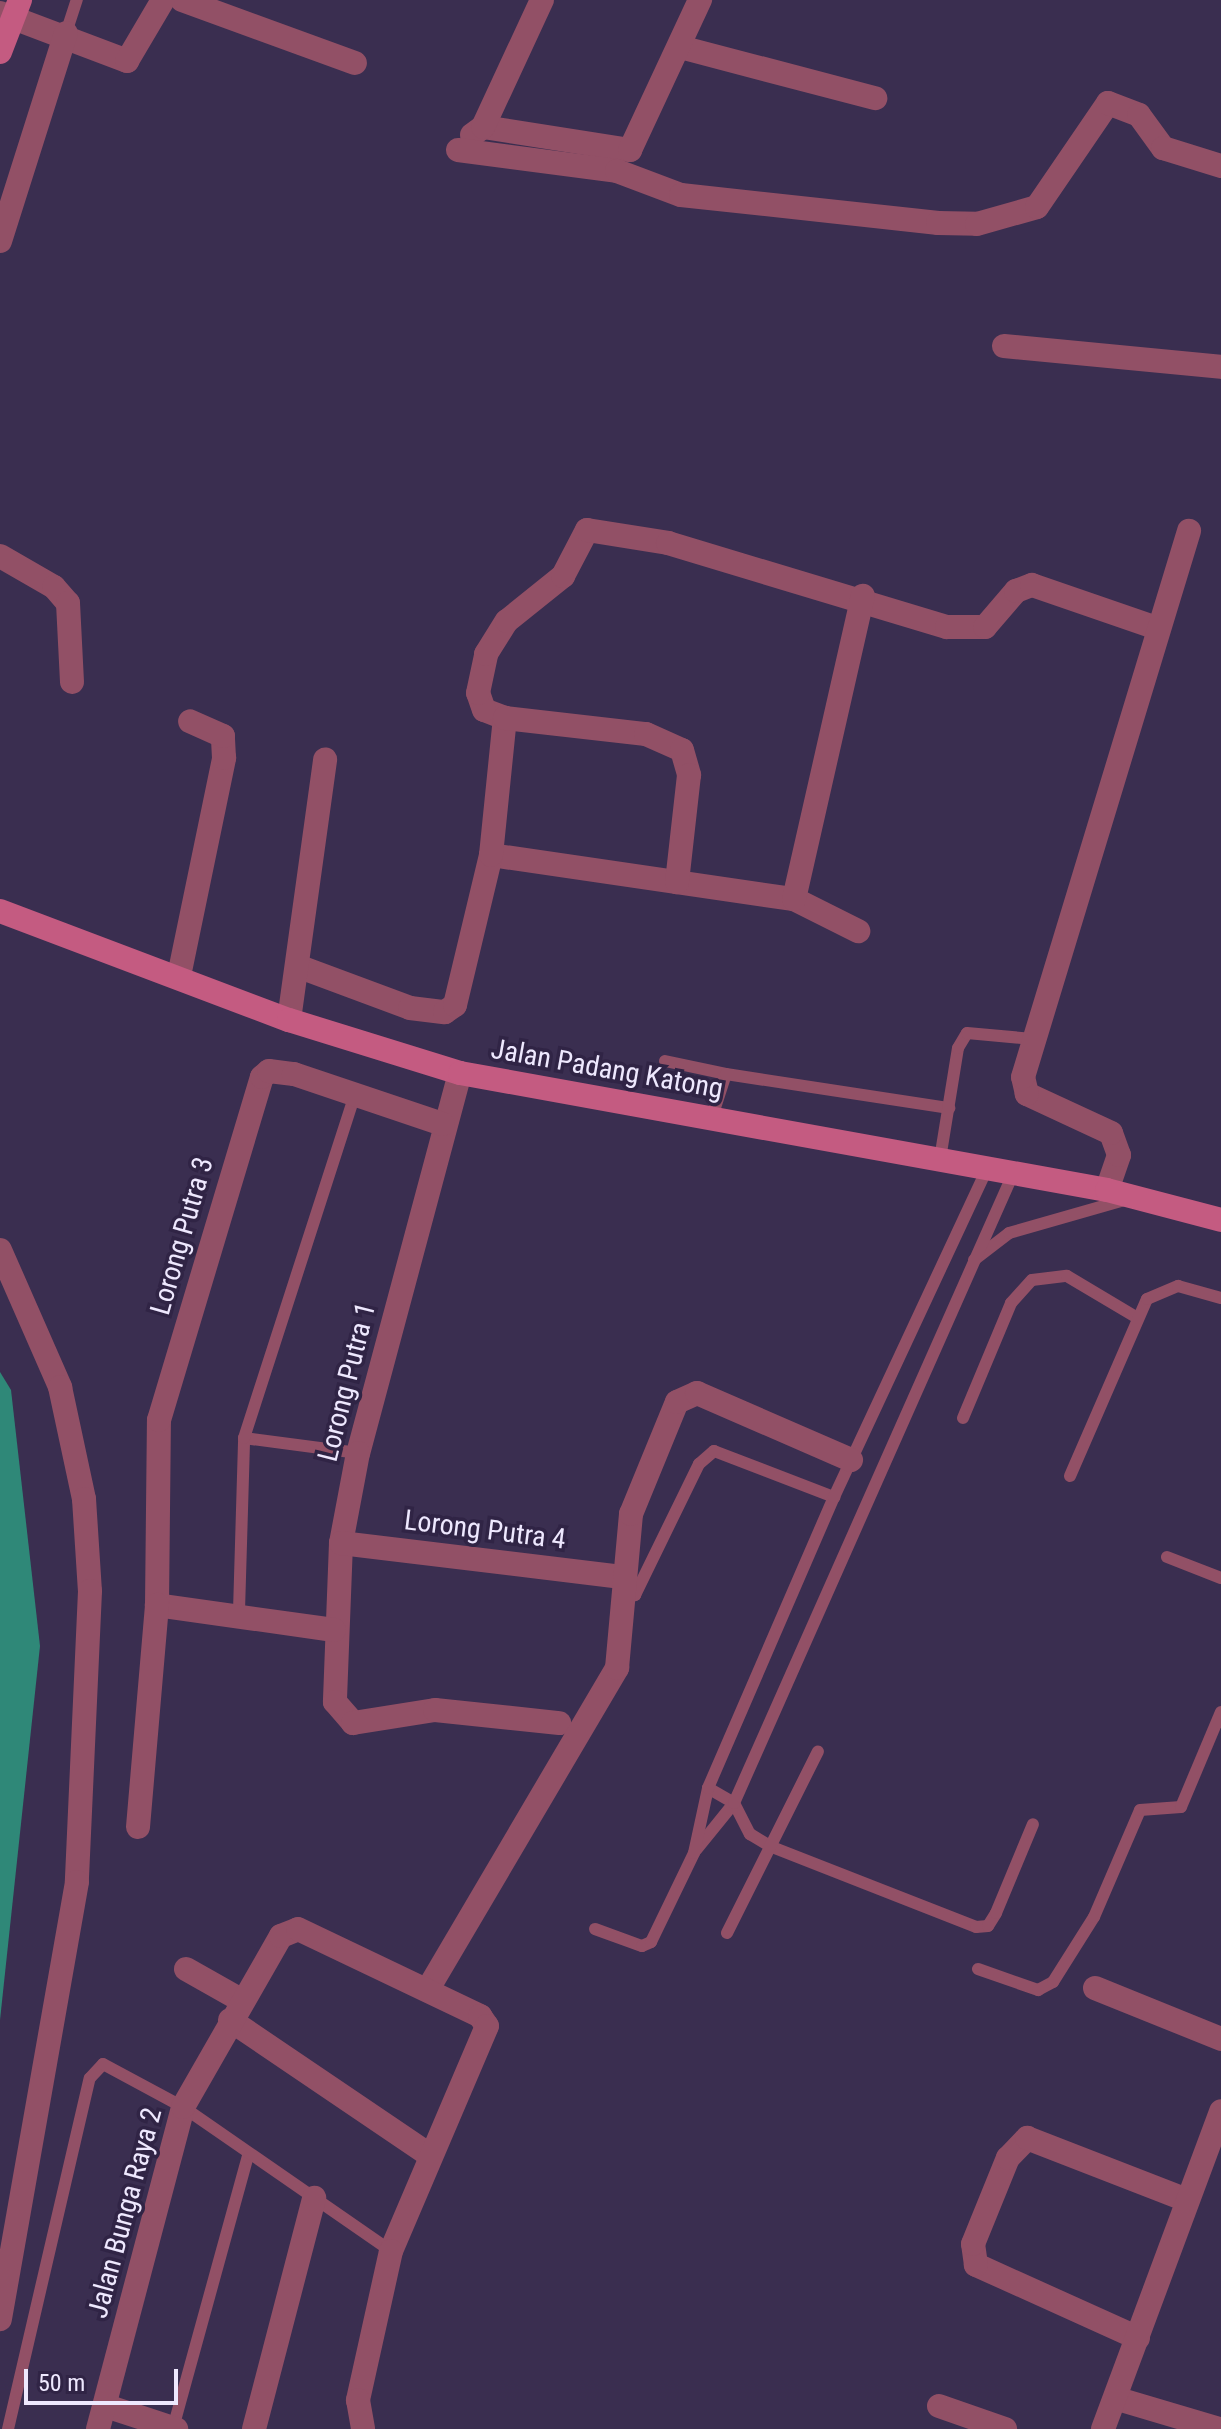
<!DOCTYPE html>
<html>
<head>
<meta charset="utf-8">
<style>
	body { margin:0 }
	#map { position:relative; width:1221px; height:2429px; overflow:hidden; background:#3a2e50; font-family:"Roboto Condensed",sans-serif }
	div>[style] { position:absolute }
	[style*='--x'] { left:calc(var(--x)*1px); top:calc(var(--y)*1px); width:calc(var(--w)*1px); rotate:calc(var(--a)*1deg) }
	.water>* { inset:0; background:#2f8878 }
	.lane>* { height:12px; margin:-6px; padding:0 6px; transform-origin:6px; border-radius:6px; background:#925066 }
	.street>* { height:24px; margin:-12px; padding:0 12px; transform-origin:12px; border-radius:12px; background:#925066 }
	.secondary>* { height:24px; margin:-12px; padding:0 12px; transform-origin:12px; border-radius:12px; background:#c45b81 }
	span { translate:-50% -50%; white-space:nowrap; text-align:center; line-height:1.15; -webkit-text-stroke:7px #302445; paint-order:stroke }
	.street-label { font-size:28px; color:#eee8fe }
	.scale { position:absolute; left:24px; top:2369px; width:154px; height:36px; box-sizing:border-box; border:4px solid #eee8fe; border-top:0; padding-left:10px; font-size:24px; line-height:28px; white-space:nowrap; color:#eee8fe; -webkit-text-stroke:6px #302445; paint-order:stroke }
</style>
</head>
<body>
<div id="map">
	<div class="water">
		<i style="clip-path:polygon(0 1372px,11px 1390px,40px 1646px,0 2020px)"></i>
	</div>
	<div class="lane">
		<i style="--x:66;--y:33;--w:35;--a:-72"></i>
		<i style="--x:665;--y:1061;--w:62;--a:12"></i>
		<i style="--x:712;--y:1117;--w:45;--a:-72"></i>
		<i style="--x:726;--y:1074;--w:226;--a:8.7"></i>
		<i style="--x:940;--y:1159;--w:112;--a:-80.8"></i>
		<i style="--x:958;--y:1048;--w:17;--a:-59"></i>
		<i style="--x:967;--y:1033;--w:66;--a:5.2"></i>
		<i style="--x:974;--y:1260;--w:44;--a:-37.6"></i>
		<i style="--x:1009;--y:1233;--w:121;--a:-15.9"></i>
		<i style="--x:963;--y:1418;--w:125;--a:-67.3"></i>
		<i style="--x:1011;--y:1303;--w:31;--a:-48"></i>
		<i style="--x:1032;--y:1280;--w:35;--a:-7"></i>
		<i style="--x:1067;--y:1276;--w:78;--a:30.8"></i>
		<i style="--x:244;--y:1438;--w:115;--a:7.5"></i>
		<i style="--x:1070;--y:1476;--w:193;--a:-66.5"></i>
		<i style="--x:1147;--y:1299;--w:34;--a:-23"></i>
		<i style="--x:1178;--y:1286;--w:45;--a:15.6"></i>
		<i style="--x:1167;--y:1557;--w:58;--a:21.3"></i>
		<i style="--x:624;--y:1599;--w:12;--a:-20"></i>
		<i style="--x:635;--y:1595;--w:146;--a:-64"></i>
		<i style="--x:699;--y:1464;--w:20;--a:-41"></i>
		<i style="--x:714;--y:1451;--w:129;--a:21"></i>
		<i style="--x:239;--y:1611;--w:173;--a:-88.3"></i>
		<i style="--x:244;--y:1438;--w:361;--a:-72.1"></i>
		<i style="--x:708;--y:1788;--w:30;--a:30"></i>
		<i style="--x:734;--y:1803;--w:35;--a:63"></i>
		<i style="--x:750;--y:1834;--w:26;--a:31"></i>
		<i style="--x:772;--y:1847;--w:219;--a:21.4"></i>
		<i style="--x:976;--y:1927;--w:12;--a:-5"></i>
		<i style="--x:988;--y:1926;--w:15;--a:-58"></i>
		<i style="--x:996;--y:1913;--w:96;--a:-67.4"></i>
		<i style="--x:696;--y:1850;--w:60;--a:-51"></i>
		<i style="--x:734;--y:1803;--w:688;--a:-66.08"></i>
		<i style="--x:595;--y:1929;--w:50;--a:19.9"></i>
		<i style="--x:642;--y:1946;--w:10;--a:-24"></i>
		<i style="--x:651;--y:1942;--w:99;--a:-64.2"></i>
		<i style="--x:694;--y:1853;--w:66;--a:-77.8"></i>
		<i style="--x:708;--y:1788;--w:317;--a:-66.6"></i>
		<i style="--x:834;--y:1497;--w:362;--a:-65"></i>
		<i style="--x:727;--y:1933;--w:203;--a:-63.4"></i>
		<i style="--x:978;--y:1969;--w:64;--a:19.3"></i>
		<i style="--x:1038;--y:1990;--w:17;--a:-28"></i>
		<i style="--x:1053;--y:1982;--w:77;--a:-57.8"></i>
		<i style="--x:1094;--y:1917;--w:116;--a:-66.7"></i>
		<i style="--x:1140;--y:1810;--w:41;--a:-4.2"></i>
		<i style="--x:1181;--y:1807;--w:103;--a:-67.2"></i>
		<i style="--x:173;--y:2428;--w:285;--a:-74.6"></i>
		<i style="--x:8;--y:2429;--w:360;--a:-76.9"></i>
		<i style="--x:90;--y:2078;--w:19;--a:-47"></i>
		<i style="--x:103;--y:2064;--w:91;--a:28.3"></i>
		<i style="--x:183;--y:2107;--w:253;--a:34.7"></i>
	</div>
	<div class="street">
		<i style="--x:182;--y:0;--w:184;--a:20"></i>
		<i style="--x:0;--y:13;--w:136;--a:20.7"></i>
		<i style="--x:127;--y:61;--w:71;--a:-59.5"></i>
		<i style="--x:680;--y:47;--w:202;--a:14.7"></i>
		<i style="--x:483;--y:127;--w:149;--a:8.9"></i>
		<i style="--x:630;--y:150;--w:166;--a:-65"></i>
		<i style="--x:472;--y:135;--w:14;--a:-36"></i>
		<i style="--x:483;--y:127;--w:140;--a:-65.1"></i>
		<i style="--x:458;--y:150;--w:160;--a:7.5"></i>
		<i style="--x:617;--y:171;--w:68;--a:20.6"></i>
		<i style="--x:681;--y:195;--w:259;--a:6.2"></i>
		<i style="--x:938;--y:223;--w:39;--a:1"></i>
		<i style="--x:977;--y:224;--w:62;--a:-15.8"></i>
		<i style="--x:1037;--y:207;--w:126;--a:-55.7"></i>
		<i style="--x:1108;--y:103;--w:33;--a:21"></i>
		<i style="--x:1139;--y:115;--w:41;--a:54"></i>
		<i style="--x:1163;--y:148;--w:61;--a:17.2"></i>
		<i style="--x:0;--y:241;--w:218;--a:-72.4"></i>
		<i style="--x:1004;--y:346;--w:218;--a:5.5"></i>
		<i style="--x:0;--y:556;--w:62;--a:29.9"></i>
		<i style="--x:54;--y:587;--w:21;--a:49"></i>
		<i style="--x:68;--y:603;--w:79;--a:87.1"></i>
		<i style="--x:505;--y:718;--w:22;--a:-159"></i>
		<i style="--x:484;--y:710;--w:18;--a:-109"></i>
		<i style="--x:478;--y:693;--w:40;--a:-78"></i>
		<i style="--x:486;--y:654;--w:39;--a:-58"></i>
		<i style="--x:507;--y:621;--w:72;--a:-38.8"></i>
		<i style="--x:563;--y:576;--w:52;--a:-62.4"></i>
		<i style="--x:587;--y:530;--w:82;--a:9.1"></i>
		<i style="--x:668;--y:543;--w:291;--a:16.8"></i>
		<i style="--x:947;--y:627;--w:38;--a:0"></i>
		<i style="--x:985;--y:627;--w:48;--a:-49.3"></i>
		<i style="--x:1016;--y:591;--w:17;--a:-21"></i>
		<i style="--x:1032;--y:585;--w:132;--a:19"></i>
		<i style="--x:491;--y:855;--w:306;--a:8.3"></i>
		<i style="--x:794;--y:899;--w:72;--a:26.6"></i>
		<i style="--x:794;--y:899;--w:311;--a:-77.2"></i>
		<i style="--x:300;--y:967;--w:117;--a:20.4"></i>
		<i style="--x:410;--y:1008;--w:35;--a:7"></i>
		<i style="--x:445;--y:1012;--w:12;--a:-35"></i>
		<i style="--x:455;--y:1005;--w:154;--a:-76.5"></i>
		<i style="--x:491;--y:855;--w:138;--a:-84.2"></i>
		<i style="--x:505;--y:718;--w:142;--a:6.5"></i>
		<i style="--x:646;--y:734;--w:39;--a:24"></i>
		<i style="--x:682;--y:750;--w:26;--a:74"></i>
		<i style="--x:689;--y:775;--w:108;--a:96.4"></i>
		<i style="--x:179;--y:976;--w:223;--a:-78.3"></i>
		<i style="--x:224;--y:758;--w:22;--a:-93"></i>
		<i style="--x:223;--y:736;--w:36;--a:-156"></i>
		<i style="--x:289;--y:1020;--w:263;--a:-82.1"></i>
		<i style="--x:460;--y:1073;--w:393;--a:105"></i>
		<i style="--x:358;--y:1453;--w:92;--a:100.7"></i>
		<i style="--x:341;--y:1543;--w:159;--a:92.2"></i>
		<i style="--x:335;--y:1702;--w:28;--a:49"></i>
		<i style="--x:353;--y:1723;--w:83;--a:-9"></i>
		<i style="--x:435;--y:1710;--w:125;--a:6"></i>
		<i style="--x:1107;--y:1190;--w:37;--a:-71"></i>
		<i style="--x:1119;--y:1155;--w:23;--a:-110"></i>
		<i style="--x:1111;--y:1133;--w:93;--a:-155.1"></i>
		<i style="--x:1027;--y:1094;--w:17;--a:-103"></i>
		<i style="--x:1023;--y:1077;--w:571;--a:-73.09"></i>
		<i style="--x:0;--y:1250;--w:150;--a:66.3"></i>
		<i style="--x:60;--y:1387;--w:115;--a:77.9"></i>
		<i style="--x:84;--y:1499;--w:92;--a:86.3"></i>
		<i style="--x:90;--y:1591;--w:291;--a:92.6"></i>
		<i style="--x:77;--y:1882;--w:444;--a:100"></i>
		<i style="--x:341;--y:1543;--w:283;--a:6.9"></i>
		<i style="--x:334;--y:1630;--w:179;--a:-172"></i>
		<i style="--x:157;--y:1605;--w:185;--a:-89.4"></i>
		<i style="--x:159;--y:1420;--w:358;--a:-73.3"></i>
		<i style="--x:262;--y:1077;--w:9;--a:-41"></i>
		<i style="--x:269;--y:1071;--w:25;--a:7"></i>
		<i style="--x:294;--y:1074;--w:157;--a:18.6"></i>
		<i style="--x:138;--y:1827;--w:223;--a:-85.1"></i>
		<i style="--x:186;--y:1969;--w:63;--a:29.4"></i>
		<i style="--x:1095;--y:1988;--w:136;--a:22"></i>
		<i style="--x:428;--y:1989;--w:373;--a:-59.5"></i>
		<i style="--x:617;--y:1668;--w:155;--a:-84.8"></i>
		<i style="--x:631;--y:1514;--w:121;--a:-67.7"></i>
		<i style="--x:677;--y:1402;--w:22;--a:-24"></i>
		<i style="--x:697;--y:1393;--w:168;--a:23.5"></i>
		<i style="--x:230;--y:2020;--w:239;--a:34.1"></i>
		<i style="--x:1138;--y:2338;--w:178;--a:-155.7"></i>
		<i style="--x:976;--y:2265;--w:21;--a:-98"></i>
		<i style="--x:973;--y:2244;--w:93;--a:-67.9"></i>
		<i style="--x:1008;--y:2158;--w:28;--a:-46"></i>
		<i style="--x:1027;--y:2138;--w:172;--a:21.2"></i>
		<i style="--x:1118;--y:2399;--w:105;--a:16.5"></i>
		<i style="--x:106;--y:2406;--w:74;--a:18.2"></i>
		<i style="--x:939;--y:2406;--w:70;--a:19.2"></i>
		<i style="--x:98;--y:2429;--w:333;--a:-75.2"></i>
		<i style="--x:183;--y:2107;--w:197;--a:-60.2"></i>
		<i style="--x:281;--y:1936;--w:18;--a:-22"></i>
		<i style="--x:298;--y:1929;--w:202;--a:25.5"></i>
		<i style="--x:480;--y:2016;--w:12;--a:55"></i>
		<i style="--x:487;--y:2026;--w:245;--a:113.1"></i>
		<i style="--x:391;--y:2251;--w:153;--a:102.5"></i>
		<i style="--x:358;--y:2400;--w:29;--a:80"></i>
		<i style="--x:254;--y:2429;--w:239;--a:-75.4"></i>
		<i style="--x:1103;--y:2429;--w:339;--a:-69.6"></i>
	</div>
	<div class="secondary">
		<i style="--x:0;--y:52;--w:56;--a:-69"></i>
		<i style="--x:0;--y:911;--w:309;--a:20.7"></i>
		<i style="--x:289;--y:1020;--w:179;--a:17.2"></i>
		<i style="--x:460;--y:1073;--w:657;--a:10.25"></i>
		<i style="--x:1107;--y:1190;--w:118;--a:14.7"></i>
	</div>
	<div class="street-label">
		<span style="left:607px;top:1069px;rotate:10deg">Jalan Padang Katong</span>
		<span style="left:182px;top:1236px;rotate:-74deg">Lorong Putra 3</span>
		<span style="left:347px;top:1382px;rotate:-76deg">Lorong Putra 1</span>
		<span style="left:485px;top:1530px;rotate:7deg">Lorong Putra 4</span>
		<span style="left:125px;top:2213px;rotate:-75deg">Jalan Bunga Raya 2</span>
	</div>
	<div class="scale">50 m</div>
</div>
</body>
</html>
